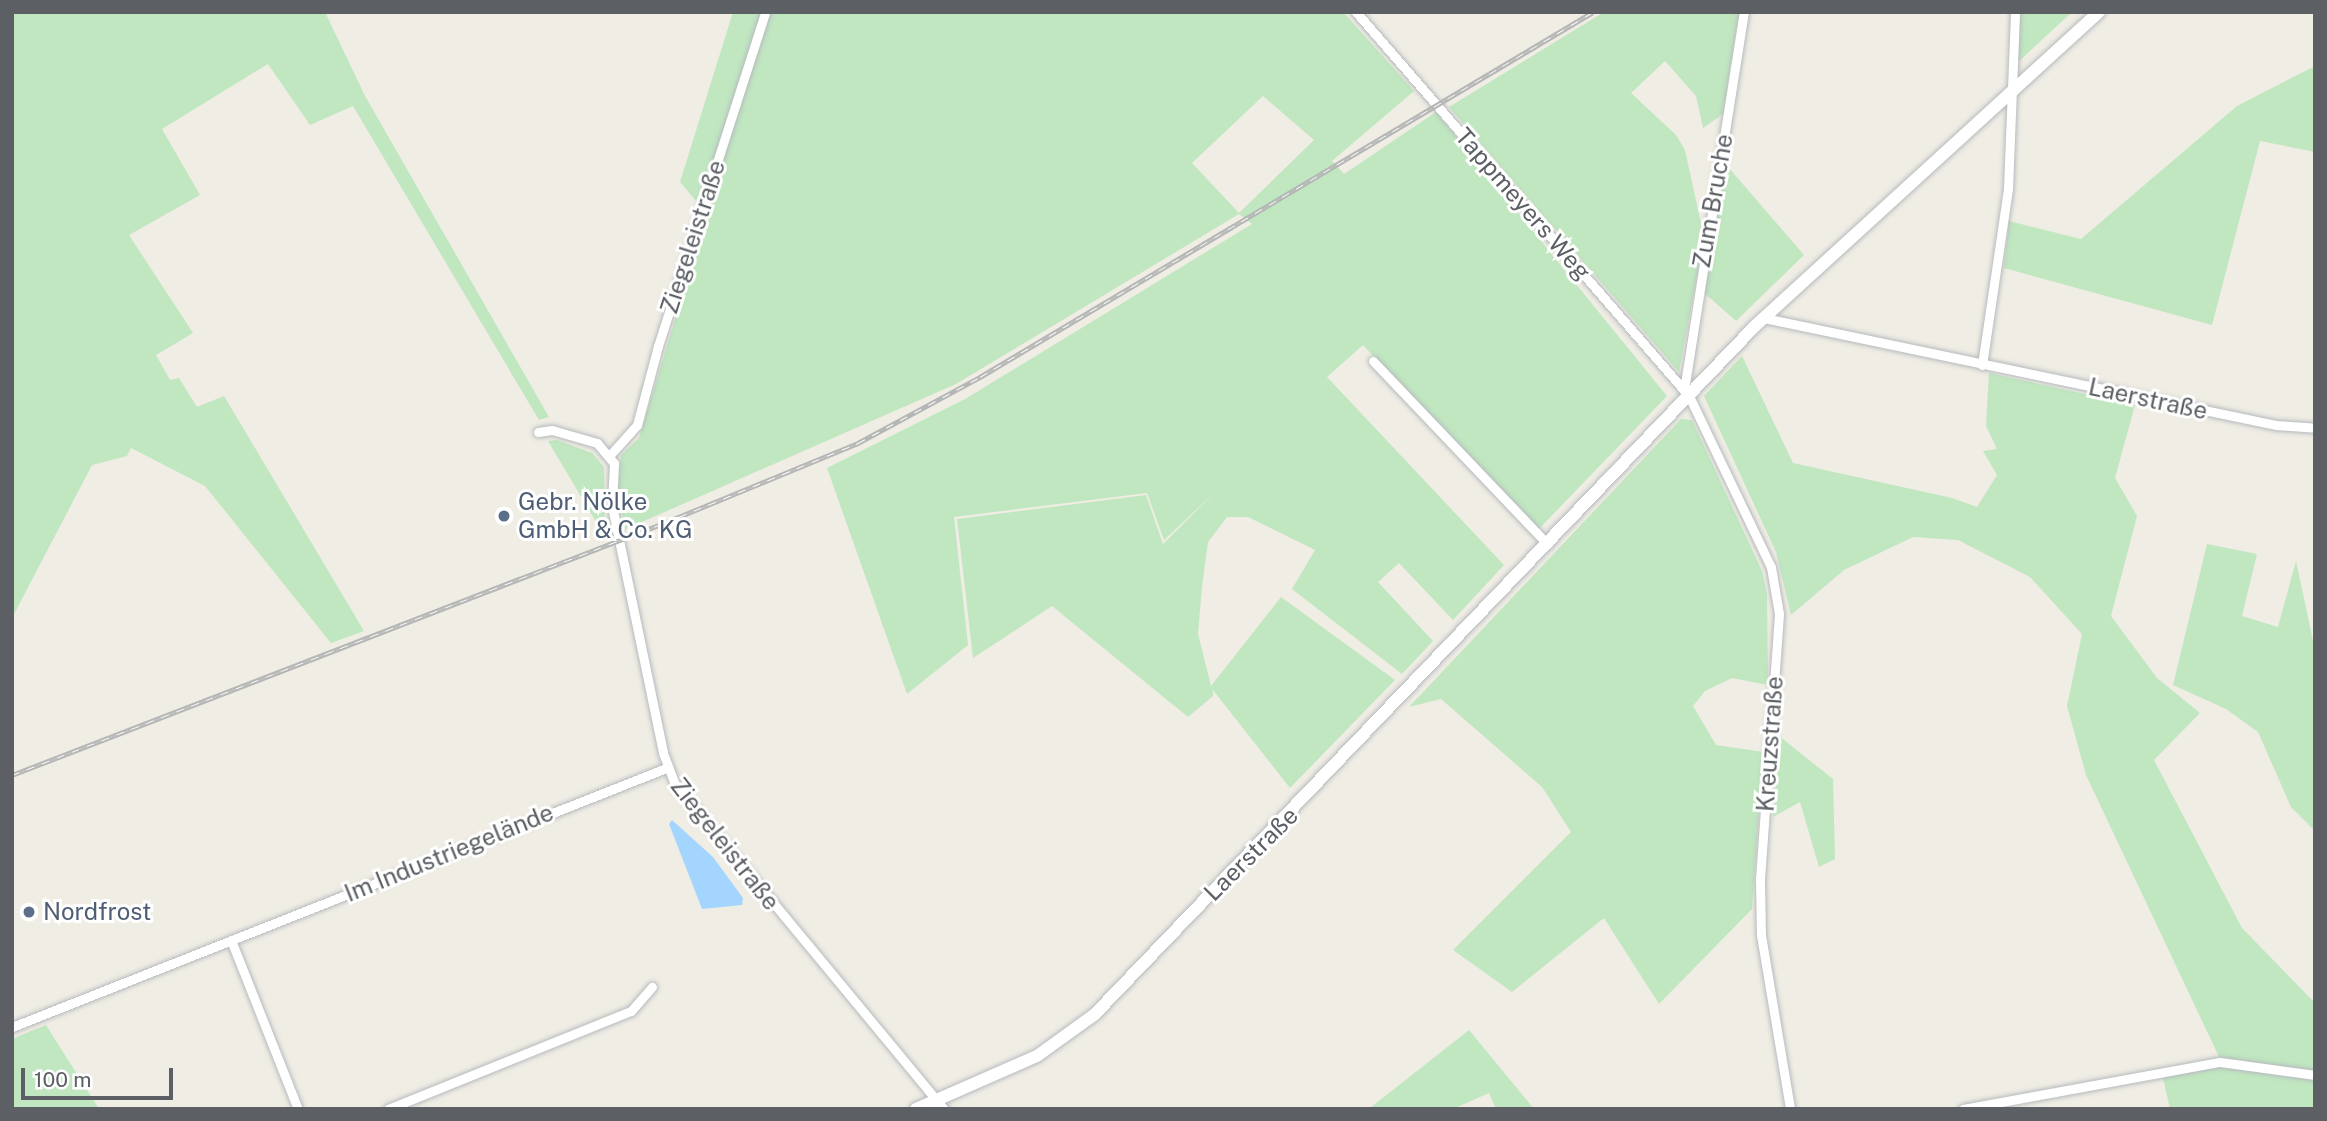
<!DOCTYPE html>
<html>
<head>
<meta charset="utf-8">
<style>
	body { margin:0 }
	#map { position:relative; width:2327px; height:1121px; overflow:hidden; background:#efede4; font-family:"Public Sans",sans-serif }
	div>[style] { position:absolute }
	[style*='--x'] { left:calc(var(--x)*1px); top:calc(var(--y)*1px); width:calc(var(--w)*1px); rotate:calc(var(--a)*1deg) }
	.green>* { inset:0; background:#c0e7c0 }
	.water>* { inset:0; background:#a4d5ff }
	.roads { filter:drop-shadow(0 0 2px #b6babe) drop-shadow(0 0 2px #b6babe) }
	.minor>* { height:9px; margin:-4.5px; padding:0 4.5px; transform-origin:4.5px; border-radius:4.5px; background:#fff }
	.secondary>* { height:12px; margin:-6px; padding:0 6px; transform-origin:6px; border-radius:6px; background:#fff }
	.rail>* { height:5px; margin-top:-2.5px; transform-origin:0; background:repeating-linear-gradient(90deg,#fff 0 8px,#b5b6b6 0 16px); box-sizing:border-box; border-block:2px solid #b5b6b6 }
	.dots>* { width:19px; height:19px; translate:-50% -50%; box-sizing:border-box; border:4px solid #fff; border-radius:50% }
	span { translate:-50% -50%; white-space:nowrap; text-align:center; line-height:1.15; -webkit-text-stroke:6px #fff; paint-order:stroke }
	.street-label { font-size:24px; color:#5c6065 }
	.service-label { font-size:24px; color:#4e5e75 }
	.left { translate:0 -50%; text-align:left }
	.frame { position:absolute; inset:0; border:14px solid #5c6065; pointer-events:none }
	.scale { position:absolute; left:21px; top:1068px; width:152px; height:32px; box-sizing:border-box; border:4px solid #5c6065; border-top:0; padding-left:9px; font-size:21px; line-height:24px; white-space:nowrap; color:#5c6065; -webkit-text-stroke:5px #fff; paint-order:stroke }
</style>
</head>
<body>
<div id="map">
	<div class="green">
		<i style="clip-path:polygon(14px 12px,325px 12px,365px 96px,549px 417px,539px 420px,353px 106px,310px 125px,268px 64px,162px 129px,200px 195px,129px 235px,193px 333px,156px 355px,170px 380px,179px 378px,197px 407px,224px 396px,364px 631px,331px 643px,205px 486px,131px 448px,127px 456px,92px 465px,12px 618px)"></i>
		<i style="clip-path:polygon(evenodd,733px 12px,1343px 12px,1414px 91px,1332px 161px,1344px 174px,1436px 112px,1667px 396px,1537px 531px,1363px 345px,1327px 377px,1504px 565px,1453px 620px,1399px 563px,1378px 582px,1433px 641px,1402px 674px,1292px 589px,1315px 550px,1248px 517px,1227px 517px,1208px 542px,1202px 586px,1198px 634px,1211px 686px,1281px 597px,1395px 680px,1290px 788px,1213px 690px,1213px 696px,1188px 717px,1052px 606px,973px 658px,957px 519px,1146px 495px,1163px 544px,1215px 492px,1164px 540px,1147px 493px,954px 517px,968px 645px,907px 694px,827px 468px,965px 399px,1252px 224px,1239px 214px,956px 384px,626px 529px,617px 497px,621px 455px,639px 438px,707px 214px,680px 182px,733px 12px,1263px 96px,1314px 140px,1239px 213px,1192px 163px,1263px 96px)"></i>
		<i style="clip-path:polygon(1604px 12px,1739px 12px,1723px 114px,1703px 128px,1696px 96px,1665px 61px,1631px 93px,1676px 135px,1685px 150px,1704px 237px,1679px 372px,1449px 107px)"></i>
		<i style="clip-path:polygon(2019px 12px,2072px 12px,2017px 63px)"></i>
		<i style="clip-path:polygon(2315px 66px,2315px 152px,2260px 141px,2212px 325px,2004px 268px,2009px 221px,2081px 239px,2237px 106px)"></i>
		<i style="clip-path:polygon(1723px 161px,1804px 255px,1736px 321px,1702px 291px)"></i>
		<i style="clip-path:polygon(1742px 356px,1793px 463px,1952px 498px,1977px 507px,1997px 475px,1983px 451px,1997px 449px,1986px 426px,1989px 373px,2135px 405px,2115px 478px,2137px 516px,2111px 616px,2157px 678px,2200px 713px,2154px 760px,2242px 928px,2315px 1003px,2315px 1071px,2220px 1059px,2086px 775px,2067px 706px,2082px 634px,2030px 577px,1958px 540px,1913px 537px,1844px 570px,1791px 615px,1776px 552px,1704px 396px)"></i>
		<i style="clip-path:polygon(1681px 419px,1692px 420px,1762px 571px,1767px 594px,1768px 685px,1732px 678px,1705px 691px,1693px 706px,1716px 745px,1763px 752px,1752px 909px,1659px 1004px,1604px 918px,1512px 992px,1453px 950px,1571px 832px,1542px 787px,1441px 699px,1409px 707px)"></i>
		<i style="clip-path:polygon(557px 440px,592px 453px,604px 467px,605px 537px,548px 441px)"></i>
		<i style="clip-path:polygon(2207px 544px,2257px 554px,2242px 616px,2278px 627px,2296px 561px,2315px 650px,2315px 831px,2291px 807px,2258px 732px,2226px 709px,2173px 685px)"></i>
		<i style="clip-path:polygon(1779px 736px,1833px 779px,1835px 859px,1819px 867px,1800px 802px,1773px 817px)"></i>
		<i style="clip-path:polygon(46px 1025px,99px 1109px,12px 1109px,12px 1039px)"></i>
		<i style="clip-path:polygon(1469px 1030px,1534px 1109px,1496px 1109px,1489px 1093px,1453px 1109px,1370px 1108px)"></i>
		<i style="clip-path:polygon(2219px 1066px,2315px 1079px,2315px 1109px,2170px 1109px,2163px 1078px)"></i>
	</div>
	<div class="water">
		<i style="clip-path:polygon(672px 820px,713px 857px,743px 898px,742px 905px,702px 909px,669px 824px)"></i>
	</div>
	<div class="roads">
		<div class="minor">
			<i style="--x:1356;--y:12;--w:508;--a:49.07"></i>
			<i style="--x:1689;--y:396;--w:190;--a:64.4"></i>
			<i style="--x:1771;--y:567;--w:48;--a:80.3"></i>
			<i style="--x:1779;--y:614;--w:266;--a:94.1"></i>
			<i style="--x:1760;--y:879;--w:56;--a:89"></i>
			<i style="--x:1761;--y:935;--w:176;--a:80.5"></i>
			<i style="--x:1764;--y:318;--w:523;--a:11.8"></i>
			<i style="--x:2276;--y:425;--w:39;--a:4"></i>
			<i style="--x:1373;--y:361;--w:253;--a:46.4"></i>
			<i style="--x:1982;--y:365;--w:179;--a:-81.6"></i>
			<i style="--x:2008;--y:188;--w:176;--a:-87.7"></i>
			<i style="--x:1684;--y:390;--w:383;--a:-81"></i>
			<i style="--x:538;--y:432;--w:14;--a:-8"></i>
			<i style="--x:552;--y:430;--w:47;--a:16.1"></i>
			<i style="--x:597;--y:443;--w:26;--a:50"></i>
			<i style="--x:614;--y:463;--w:43;--a:92.7"></i>
			<i style="--x:612;--y:506;--w:252;--a:78.3"></i>
			<i style="--x:663;--y:753;--w:33;--a:69"></i>
			<i style="--x:675;--y:784;--w:422;--a:50.4"></i>
			<i style="--x:610;--y:455;--w:40;--a:-48"></i>
			<i style="--x:637;--y:425;--w:82;--a:-75.1"></i>
			<i style="--x:658;--y:346;--w:351;--a:-72.2"></i>
			<i style="--x:231;--y:940;--w:182;--a:68.4"></i>
			<i style="--x:12;--y:1027;--w:703;--a:-21.6"></i>
			<i style="--x:388;--y:1109;--w:262;--a:-22"></i>
			<i style="--x:631;--y:1011;--w:32;--a:-49"></i>
			<i style="--x:1963;--y:1109;--w:261;--a:-10.4"></i>
			<i style="--x:2220;--y:1062;--w:96;--a:7.8"></i>
		</div>
		<div class="secondary">
			<i style="--x:916;--y:1109;--w:132;--a:-23.7"></i>
			<i style="--x:1037;--y:1056;--w:72;--a:-35.9"></i>
			<i style="--x:1095;--y:1014;--w:953;--a:-46.19"></i>
			<i style="--x:1755;--y:326;--w:466;--a:-42.4"></i>
		</div>
	</div>
	<div class="rail">
		<i style="--x:12;--y:775;--w:699;--a:-21.13"></i>
		<i style="--x:664;--y:523;--w:210;--a:-22.4"></i>
		<i style="--x:858;--y:443;--w:139;--a:-28.4"></i>
		<i style="--x:980;--y:377;--w:713;--a:-30.77"></i>
	</div>
	<div class="dots">
		<i style="left:504px;top:516px;background:#5c6f8a"></i>
		<i style="left:29px;top:912px;background:#5c6f8a"></i>
	</div>
	<div class="street-label">
		<span style="left:1713px;top:201px;rotate:-80deg">Zum Bruche</span>
		<span style="left:1523px;top:204px;rotate:49deg">Tappmeyers Weg</span>
		<span style="left:693px;top:237px;rotate:-72deg">Ziegeleistraße</span>
		<span style="left:2148px;top:399px;rotate:12deg">Laerstraße</span>
		<span style="left:1770px;top:744px;rotate:-86deg">Kreuzstraße</span>
		<span style="left:725px;top:844px;rotate:52deg">Ziegeleistraße</span>
		<span style="left:449px;top:853px;rotate:-22deg">Im Industriegelände</span>
		<span style="left:1251px;top:854px;rotate:-45deg">Laerstraße</span>
	</div>
	<div class="service-label">
		<span class="left" style="left:518px;top:516px">Gebr. Nölke<br>GmbH &amp; Co. KG</span>
		<span class="left" style="left:43px;top:912px">Nordfrost</span>
	</div>
	<div class="frame"></div>
	<div class="scale">100 m</div>
</div>
</body>
</html>
